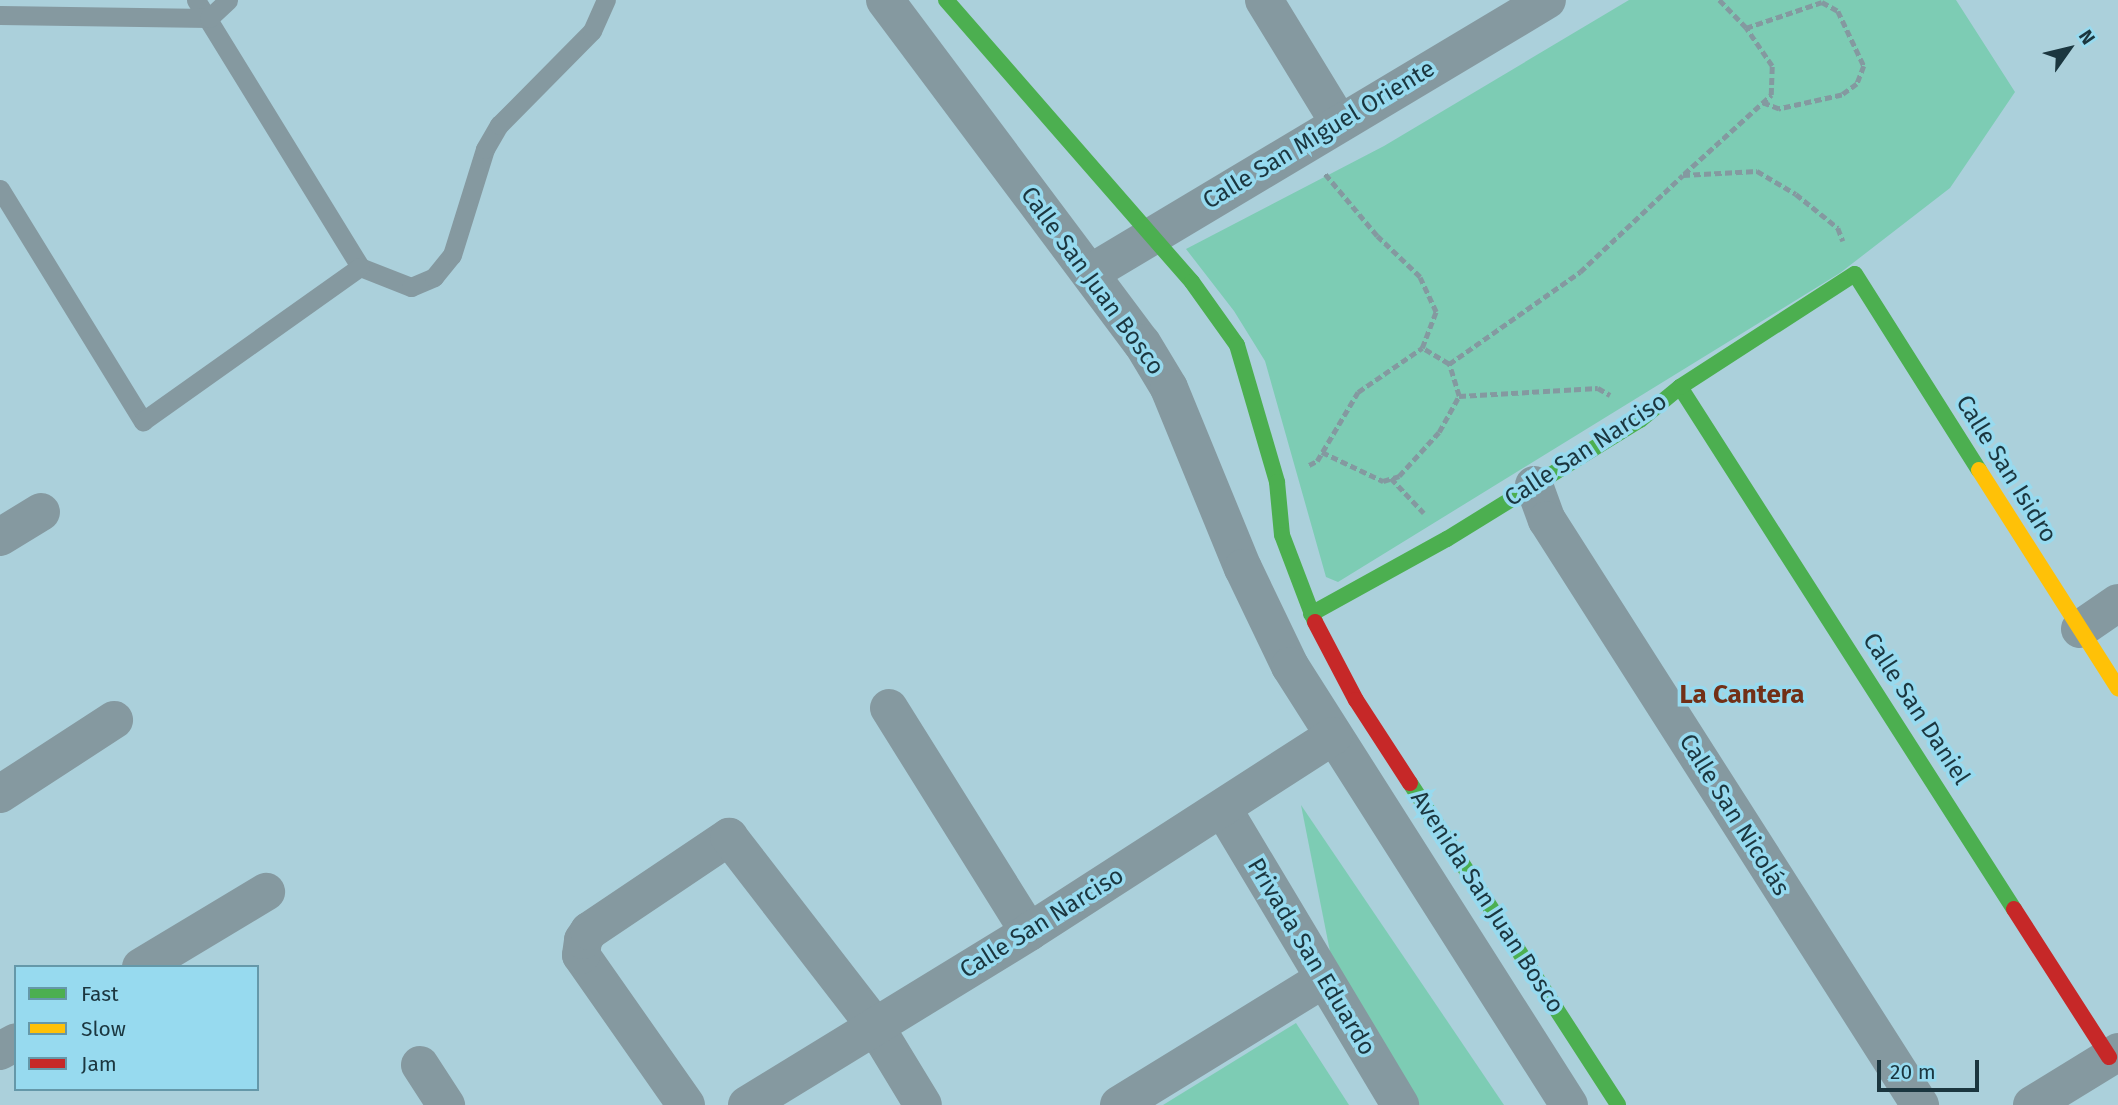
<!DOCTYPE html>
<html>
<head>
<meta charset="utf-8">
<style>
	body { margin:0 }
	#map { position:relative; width:2118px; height:1105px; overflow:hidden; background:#abd0db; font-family:"Fira Sans",sans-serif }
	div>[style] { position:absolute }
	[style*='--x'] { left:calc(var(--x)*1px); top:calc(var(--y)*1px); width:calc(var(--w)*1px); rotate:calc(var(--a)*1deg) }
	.green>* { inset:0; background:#7dccb4 }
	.path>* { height:4.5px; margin-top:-2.25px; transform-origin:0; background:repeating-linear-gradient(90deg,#8499a0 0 7px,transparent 0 10.5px) }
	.lane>* { height:19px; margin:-9.5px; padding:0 9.5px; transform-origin:9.5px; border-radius:9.5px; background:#8599a0 }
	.street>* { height:38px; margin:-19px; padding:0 19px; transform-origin:19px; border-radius:19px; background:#8599a0 }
	.fast>* { height:16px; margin:-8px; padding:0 8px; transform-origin:8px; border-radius:8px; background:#4caf50 }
	.slow>* { height:16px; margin:-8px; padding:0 8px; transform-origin:8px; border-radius:8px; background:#ffc107 }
	.jam>* { height:16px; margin:-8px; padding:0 8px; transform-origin:8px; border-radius:8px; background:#c62828 }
	span { translate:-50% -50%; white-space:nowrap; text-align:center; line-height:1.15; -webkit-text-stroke:7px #97daef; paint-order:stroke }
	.street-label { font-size:24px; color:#1b363f }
	.neighbourhood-label { font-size:26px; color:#723017; font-weight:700 }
	.legend { position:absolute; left:14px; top:965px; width:245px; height:126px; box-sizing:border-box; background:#97daef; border:2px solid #6598a9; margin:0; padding:9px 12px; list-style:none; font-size:21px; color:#1b363f }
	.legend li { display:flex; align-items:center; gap:14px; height:35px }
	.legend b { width:35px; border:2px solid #6598a9 }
	.north { position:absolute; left:2034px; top:14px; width:70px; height:70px; -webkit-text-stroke:5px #97daef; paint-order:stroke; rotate:56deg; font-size:19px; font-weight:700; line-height:28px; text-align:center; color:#1b363f }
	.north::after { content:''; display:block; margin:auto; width:24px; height:32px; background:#1b363f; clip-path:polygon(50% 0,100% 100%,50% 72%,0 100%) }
	.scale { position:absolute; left:1877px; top:1060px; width:102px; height:32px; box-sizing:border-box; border:4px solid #1b363f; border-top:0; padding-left:9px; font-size:21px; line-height:24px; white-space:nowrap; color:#1b363f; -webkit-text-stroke:5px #97daef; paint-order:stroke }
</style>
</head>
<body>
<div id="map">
	<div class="green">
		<i style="clip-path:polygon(1629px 0,1956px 0,2015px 92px,1950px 188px,1840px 273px,1338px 582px,1326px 577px,1265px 361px,1234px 311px,1186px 249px,1384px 146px)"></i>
		<i style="clip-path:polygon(1301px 805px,1504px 1105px,1409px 1105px,1338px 992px)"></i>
		<i style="clip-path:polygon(1296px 1023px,1349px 1105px,1163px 1105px)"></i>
	</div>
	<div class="path">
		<i style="--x:1746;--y:28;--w:80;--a:-18.9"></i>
		<i style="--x:1822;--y:2;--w:18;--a:29"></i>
		<i style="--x:1838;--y:11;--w:61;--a:64.7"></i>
		<i style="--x:1864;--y:66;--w:19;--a:111"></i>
		<i style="--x:1857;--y:84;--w:19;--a:144"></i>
		<i style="--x:1842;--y:95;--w:65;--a:167.5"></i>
		<i style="--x:1779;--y:109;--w:17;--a:-159"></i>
		<i style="--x:1684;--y:174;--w:118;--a:-42.2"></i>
		<i style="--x:1771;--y:95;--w:29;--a:-88"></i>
		<i style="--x:1772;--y:66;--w:46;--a:-124.4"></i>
		<i style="--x:1746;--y:28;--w:39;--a:-134"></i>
		<i style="--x:1449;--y:364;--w:160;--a:-35.1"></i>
		<i style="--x:1580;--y:272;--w:141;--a:-43.3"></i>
		<i style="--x:1683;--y:175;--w:74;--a:-3.1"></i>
		<i style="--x:1757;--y:171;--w:45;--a:30.5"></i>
		<i style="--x:1796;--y:194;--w:54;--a:39"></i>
		<i style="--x:1838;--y:228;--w:14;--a:69"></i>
		<i style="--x:1459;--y:396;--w:139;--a:-3.3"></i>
		<i style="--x:1598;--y:388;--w:14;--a:30"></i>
		<i style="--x:1322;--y:452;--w:68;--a:25.4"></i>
		<i style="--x:1383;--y:481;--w:17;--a:-17"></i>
		<i style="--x:1399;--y:476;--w:59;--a:-47.7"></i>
		<i style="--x:1439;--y:432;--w:41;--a:-60.9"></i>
		<i style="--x:1459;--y:396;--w:34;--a:-107"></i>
		<i style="--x:1449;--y:364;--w:31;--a:-149"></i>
		<i style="--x:1309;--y:465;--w:9;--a:-27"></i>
		<i style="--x:1317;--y:461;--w:80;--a:-59.3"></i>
		<i style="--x:1358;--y:392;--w:78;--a:-34.5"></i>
		<i style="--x:1422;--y:348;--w:39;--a:-69"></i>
		<i style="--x:1436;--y:312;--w:38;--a:-115"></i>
		<i style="--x:1420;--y:277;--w:59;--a:-136.4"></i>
		<i style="--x:1377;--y:236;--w:82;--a:-130.1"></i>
		<i style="--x:1391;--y:478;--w:48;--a:46.7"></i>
	</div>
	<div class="lane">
		<i style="--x:196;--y:0;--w:313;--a:58.4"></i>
		<i style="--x:360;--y:267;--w:55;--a:21.4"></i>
		<i style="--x:411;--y:287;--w:25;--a:-23"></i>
		<i style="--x:434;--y:277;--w:28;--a:-51"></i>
		<i style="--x:452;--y:255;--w:111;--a:-72.7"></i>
		<i style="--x:485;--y:149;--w:28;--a:-60"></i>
		<i style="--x:499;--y:125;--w:132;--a:-45.3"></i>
		<i style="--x:592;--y:31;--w:34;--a:-66"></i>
		<i style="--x:0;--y:15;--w:209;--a:0.8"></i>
		<i style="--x:209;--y:18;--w:26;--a:-43"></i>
		<i style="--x:0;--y:189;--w:273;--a:58.4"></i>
		<i style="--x:143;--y:421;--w:266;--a:-35.4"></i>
	</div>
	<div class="street">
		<i style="--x:885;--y:0;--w:429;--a:53.2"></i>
		<i style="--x:1142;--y:343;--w:52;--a:59"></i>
		<i style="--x:1169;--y:388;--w:195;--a:67.7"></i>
		<i style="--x:1243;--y:568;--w:109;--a:64.4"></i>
		<i style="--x:1290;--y:666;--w:520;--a:57.56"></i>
		<i style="--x:1264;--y:0;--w:142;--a:58.6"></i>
		<i style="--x:1092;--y:272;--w:530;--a:-30.87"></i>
		<i style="--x:1534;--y:485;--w:37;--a:70"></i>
		<i style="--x:1547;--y:520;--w:694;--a:57.48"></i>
		<i style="--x:0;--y:537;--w:48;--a:-31.4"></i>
		<i style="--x:2080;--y:629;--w:46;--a:-34.4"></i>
		<i style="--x:889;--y:708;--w:264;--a:58"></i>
		<i style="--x:0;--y:794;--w:136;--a:-33"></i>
		<i style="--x:1223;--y:809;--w:345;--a:59.1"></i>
		<i style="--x:141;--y:967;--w:146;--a:-31"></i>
		<i style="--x:0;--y:1051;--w:18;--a:-29"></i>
		<i style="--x:420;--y:1065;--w:48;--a:57"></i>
		<i style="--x:686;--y:1105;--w:183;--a:-125"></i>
		<i style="--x:581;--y:955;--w:15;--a:-82"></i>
		<i style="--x:583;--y:940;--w:11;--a:-56"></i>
		<i style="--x:589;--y:931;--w:169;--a:-33.9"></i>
		<i style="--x:729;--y:837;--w:239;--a:52.3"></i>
		<i style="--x:875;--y:1026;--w:92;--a:58.7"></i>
		<i style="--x:747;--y:1105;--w:331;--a:-31.5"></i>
		<i style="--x:1029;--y:932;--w:362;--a:-32.8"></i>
		<i style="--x:1119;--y:1105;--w:238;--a:-31.6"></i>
		<i style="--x:2032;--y:1105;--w:101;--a:-31.6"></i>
	</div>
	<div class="fast">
		<i style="--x:946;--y:0;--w:374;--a:48.9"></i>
		<i style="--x:1192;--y:282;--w:77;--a:54.5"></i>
		<i style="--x:1237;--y:345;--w:143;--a:73.7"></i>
		<i style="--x:1277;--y:482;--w:53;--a:84.6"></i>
		<i style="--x:1282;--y:535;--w:93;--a:69.2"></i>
		<i style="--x:1680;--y:387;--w:620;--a:57.39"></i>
		<i style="--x:1311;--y:614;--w:155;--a:-28.9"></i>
		<i style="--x:1447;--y:539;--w:227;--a:-31.7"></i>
		<i style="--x:1640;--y:420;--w:52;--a:-39.5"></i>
		<i style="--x:1680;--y:387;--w:208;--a:-32.9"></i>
		<i style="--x:1855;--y:274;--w:232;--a:57.7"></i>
		<i style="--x:1410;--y:783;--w:383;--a:57.1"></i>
	</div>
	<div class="slow">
		<i style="--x:1979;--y:470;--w:259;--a:57.5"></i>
	</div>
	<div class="jam">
		<i style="--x:1315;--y:622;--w:88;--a:62.3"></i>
		<i style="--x:1356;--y:700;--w:99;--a:57"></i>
		<i style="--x:2014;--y:909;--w:176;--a:57.3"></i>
	</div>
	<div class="street-label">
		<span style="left:1319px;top:135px;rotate:-31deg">Calle San Miguel Oriente</span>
		<span style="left:1092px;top:281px;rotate:54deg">Calle San Juan Bosco</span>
		<span style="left:1586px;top:450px;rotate:-33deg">Calle San Narciso</span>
		<span style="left:2006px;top:469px;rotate:58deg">Calle San Isidro</span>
		<span style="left:1916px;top:709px;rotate:57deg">Calle San Daniel</span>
		<span style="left:1734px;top:815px;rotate:58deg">Calle San Nicolás</span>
		<span style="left:1487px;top:902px;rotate:57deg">Avenida San Juan Bosco</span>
		<span style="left:1042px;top:923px;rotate:-32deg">Calle San Narciso</span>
		<span style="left:1311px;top:957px;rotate:59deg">Privada San Eduardo</span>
	</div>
	<div class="neighbourhood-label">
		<span style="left:1742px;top:695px">La Cantera</span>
	</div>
	<ul class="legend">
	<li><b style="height:9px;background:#4caf50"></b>Fast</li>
	<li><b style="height:9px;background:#ffc107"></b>Slow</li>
	<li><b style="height:9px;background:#c62828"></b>Jam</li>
	</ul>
	<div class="north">N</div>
	<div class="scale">20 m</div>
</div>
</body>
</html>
